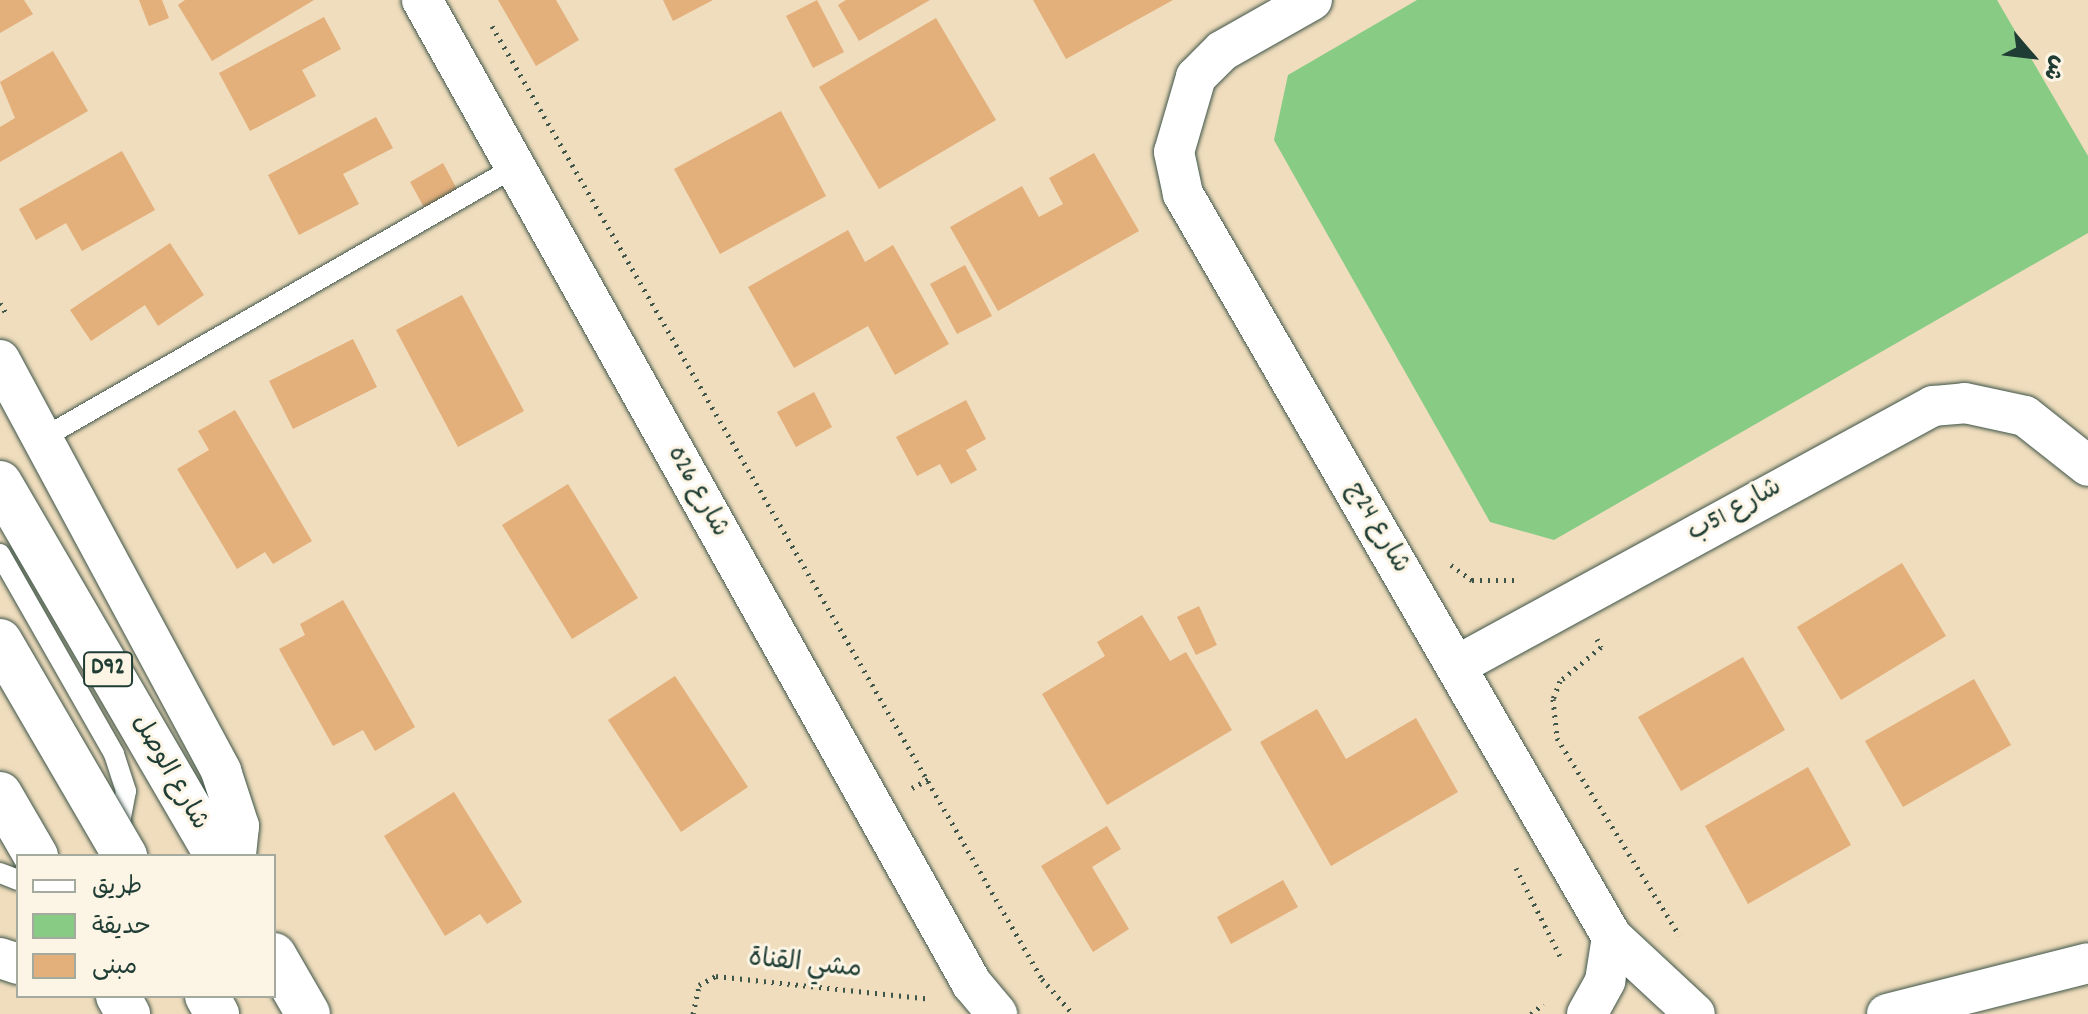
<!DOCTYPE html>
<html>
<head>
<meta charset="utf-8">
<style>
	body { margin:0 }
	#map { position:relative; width:2088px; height:1014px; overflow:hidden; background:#f0ddbd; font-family:Dekko,"Playpen Sans Arabic",sans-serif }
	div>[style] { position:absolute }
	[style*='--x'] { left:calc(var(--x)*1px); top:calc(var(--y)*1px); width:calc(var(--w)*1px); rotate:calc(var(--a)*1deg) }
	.green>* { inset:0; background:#87cb85 }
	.building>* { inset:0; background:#e3af7b }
	.path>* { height:5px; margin-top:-2.5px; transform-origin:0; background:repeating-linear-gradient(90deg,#3e5549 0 2px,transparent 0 8px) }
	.roads { filter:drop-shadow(0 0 2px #3e5549) drop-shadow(0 0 2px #3e5549) }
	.lane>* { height:20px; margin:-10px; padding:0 10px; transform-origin:10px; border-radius:10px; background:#fff }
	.street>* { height:40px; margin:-20px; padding:0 20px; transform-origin:20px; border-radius:20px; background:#fff }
	.primary>* { height:44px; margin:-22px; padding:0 22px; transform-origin:22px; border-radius:22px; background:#fff }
	.bridges { filter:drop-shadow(0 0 2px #3e5549) drop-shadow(0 0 2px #3e5549) }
	.primary-bridge>* { height:44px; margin:-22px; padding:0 22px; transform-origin:22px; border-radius:22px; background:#fff }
	span { translate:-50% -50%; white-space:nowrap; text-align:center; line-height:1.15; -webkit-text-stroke:6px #fcf5e5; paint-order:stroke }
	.shield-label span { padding:2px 6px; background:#fcf5e5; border:2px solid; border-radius:6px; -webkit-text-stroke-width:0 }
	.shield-label { font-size:24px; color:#1f3d34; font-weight:700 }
	.street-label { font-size:26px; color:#1f3d34 }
	.legend { position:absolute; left:16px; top:854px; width:260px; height:144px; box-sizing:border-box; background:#fcf5e5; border:2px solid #a4ab9e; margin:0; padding:10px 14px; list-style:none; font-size:24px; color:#1f3d34 }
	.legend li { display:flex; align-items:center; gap:16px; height:40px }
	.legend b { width:40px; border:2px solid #a4ab9e }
	.north { position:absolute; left:1992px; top:16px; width:80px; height:80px; -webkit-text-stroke:6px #fcf5e5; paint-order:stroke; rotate:118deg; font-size:22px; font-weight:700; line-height:32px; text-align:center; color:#1f3d34 }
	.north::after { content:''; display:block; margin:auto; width:28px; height:36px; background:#1f3d34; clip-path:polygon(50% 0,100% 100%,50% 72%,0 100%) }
</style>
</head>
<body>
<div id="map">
	<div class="green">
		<i style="clip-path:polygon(1417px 0,1997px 0,2088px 156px,2088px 233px,1554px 540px,1490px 522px,1274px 140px,1288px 75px)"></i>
	</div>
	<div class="building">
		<i style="clip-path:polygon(0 0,24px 0,33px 14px,0 33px)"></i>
		<i style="clip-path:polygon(139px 0,162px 0,169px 18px,149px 26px)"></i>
		<i style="clip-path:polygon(185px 0,314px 0,212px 61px,178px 5px)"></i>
		<i style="clip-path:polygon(498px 0,556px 0,579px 40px,536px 66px)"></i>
		<i style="clip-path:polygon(663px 0,713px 0,673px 21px)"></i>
		<i style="clip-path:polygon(817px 0,844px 52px,813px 68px,786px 16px)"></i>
		<i style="clip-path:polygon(846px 0,930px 0,859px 41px,838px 5px)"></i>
		<i style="clip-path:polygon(1033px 0,1173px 0,1066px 59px)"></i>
		<i style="clip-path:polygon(324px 17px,341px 49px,302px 70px,316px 96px,250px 131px,219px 73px)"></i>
		<i style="clip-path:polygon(936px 18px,996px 120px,879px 189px,819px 87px)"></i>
		<i style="clip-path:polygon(53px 51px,88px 111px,0 162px,0 127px,15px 118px,0 82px)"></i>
		<i style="clip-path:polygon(781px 111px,826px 196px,720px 254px,674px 169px)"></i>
		<i style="clip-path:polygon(376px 117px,393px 148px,343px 174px,359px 204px,299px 235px,268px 175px)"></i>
		<i style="clip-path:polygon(122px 151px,155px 210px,82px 251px,66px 223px,36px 240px,19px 209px)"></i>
		<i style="clip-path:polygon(1094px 153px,1139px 231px,998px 311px,950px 227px,1022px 186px,1039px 217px,1063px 204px,1049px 178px)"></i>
		<i style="clip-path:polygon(443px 163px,458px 191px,425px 209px,410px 182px)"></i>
		<i style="clip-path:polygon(848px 230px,865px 262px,893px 245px,949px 344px,895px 375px,868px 326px,794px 368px,748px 287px)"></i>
		<i style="clip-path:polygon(170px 243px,204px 295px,158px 326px,145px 305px,91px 341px,70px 310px)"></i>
		<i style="clip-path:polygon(965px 265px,992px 316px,957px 334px,930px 284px)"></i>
		<i style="clip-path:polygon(462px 295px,524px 411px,458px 447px,396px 330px)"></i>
		<i style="clip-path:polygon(353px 339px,377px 387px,293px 429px,269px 381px)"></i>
		<i style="clip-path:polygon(814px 392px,832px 427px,796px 447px,777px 412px)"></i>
		<i style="clip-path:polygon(966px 400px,986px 439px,966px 450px,977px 470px,951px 484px,940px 464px,917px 476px,896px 437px)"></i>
		<i style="clip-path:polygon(235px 410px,312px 541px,273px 564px,265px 552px,237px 569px,177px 469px,209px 450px,198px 431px)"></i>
		<i style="clip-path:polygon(568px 484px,638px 598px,572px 639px,502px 525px)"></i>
		<i style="clip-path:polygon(1902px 563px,1946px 636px,1841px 700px,1797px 627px)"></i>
		<i style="clip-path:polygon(343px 600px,415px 727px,375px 751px,363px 730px,333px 746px,279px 649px,305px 635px,300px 624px)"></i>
		<i style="clip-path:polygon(1199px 606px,1217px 645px,1196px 655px,1177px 617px)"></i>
		<i style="clip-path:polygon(1142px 615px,1170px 661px,1186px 652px,1232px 730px,1107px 805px,1042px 694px,1105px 656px,1097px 642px)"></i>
		<i style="clip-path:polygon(1743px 657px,1785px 730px,1681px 791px,1638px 717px)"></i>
		<i style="clip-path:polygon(675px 676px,748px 787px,681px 832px,608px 720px)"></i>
		<i style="clip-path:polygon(1974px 679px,2011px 745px,1903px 807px,1865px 741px)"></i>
		<i style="clip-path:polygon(1317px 709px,1346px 759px,1416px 718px,1458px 792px,1331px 866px,1260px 742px)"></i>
		<i style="clip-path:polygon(1808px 767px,1851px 845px,1748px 904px,1705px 826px)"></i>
		<i style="clip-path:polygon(454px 792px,522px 902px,487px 924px,480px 914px,445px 936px,384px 836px)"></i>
		<i style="clip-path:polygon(1107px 826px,1121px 849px,1092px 867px,1129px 929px,1093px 952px,1041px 866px)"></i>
		<i style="clip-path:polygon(1283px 880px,1298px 907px,1231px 944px,1217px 917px)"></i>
	</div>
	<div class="path">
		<i style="--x:492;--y:26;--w:1100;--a:60.01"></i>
		<i style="--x:1042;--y:979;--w:47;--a:48.5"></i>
		<i style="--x:0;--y:303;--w:14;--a:60"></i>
		<i style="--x:1451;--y:565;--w:26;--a:36"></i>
		<i style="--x:1472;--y:580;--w:44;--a:0"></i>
		<i style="--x:1597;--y:639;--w:9;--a:63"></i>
		<i style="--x:1601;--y:647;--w:53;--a:140.3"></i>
		<i style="--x:1560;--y:681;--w:19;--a:111"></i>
		<i style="--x:1553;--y:699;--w:39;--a:84"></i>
		<i style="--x:1557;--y:738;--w:232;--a:58.2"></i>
		<i style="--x:912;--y:788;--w:19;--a:-28"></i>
		<i style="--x:1516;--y:868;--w:103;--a:63.4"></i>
		<i style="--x:693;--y:1014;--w:30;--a:-78"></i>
		<i style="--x:699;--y:985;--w:19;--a:-28"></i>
		<i style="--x:716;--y:976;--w:215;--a:6.1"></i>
		<i style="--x:1531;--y:1014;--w:16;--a:-40"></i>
	</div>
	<div class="roads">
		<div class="lane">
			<i style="--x:43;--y:438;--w:544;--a:-29.86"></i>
			<i style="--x:0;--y:554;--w:230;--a:60.3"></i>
			<i style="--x:114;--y:754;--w:39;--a:72"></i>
			<i style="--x:126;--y:791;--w:43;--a:100.8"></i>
			<i style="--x:0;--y:873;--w:19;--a:21"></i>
		</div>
		<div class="street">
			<i style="--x:422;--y:0;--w:1127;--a:60.8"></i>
			<i style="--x:972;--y:984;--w:39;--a:50"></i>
			<i style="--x:1312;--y:0;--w:103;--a:150.5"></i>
			<i style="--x:1222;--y:51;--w:37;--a:135"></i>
			<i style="--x:1196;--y:77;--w:78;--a:106.3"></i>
			<i style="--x:1174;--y:152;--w:43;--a:77.9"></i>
			<i style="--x:1183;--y:194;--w:858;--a:60"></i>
			<i style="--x:1612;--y:937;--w:113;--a:42.9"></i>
			<i style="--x:0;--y:360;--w:467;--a:61.7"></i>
			<i style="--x:221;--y:771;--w:58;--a:71.9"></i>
			<i style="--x:239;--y:826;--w:30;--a:96"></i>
			<i style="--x:1456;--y:666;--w:543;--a:-28.59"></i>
			<i style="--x:1933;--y:406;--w:32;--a:-5"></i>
			<i style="--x:1965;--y:403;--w:61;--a:12.2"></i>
			<i style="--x:2025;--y:416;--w:80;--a:38.4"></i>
			<i style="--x:0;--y:958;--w:19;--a:18"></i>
			<i style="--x:1587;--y:1014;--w:38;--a:-61"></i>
			<i style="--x:1605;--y:981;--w:45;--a:-81"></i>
			<i style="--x:1887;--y:1014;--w:207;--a:-14.2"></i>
		</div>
		<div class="primary">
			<i style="--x:0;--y:483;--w:432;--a:59.8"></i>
			<i style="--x:0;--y:794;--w:72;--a:59.9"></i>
			<i style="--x:274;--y:955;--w:68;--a:60"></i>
			<i style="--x:118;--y:996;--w:21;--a:61"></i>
			<i style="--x:207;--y:996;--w:21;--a:61"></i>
		</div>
	</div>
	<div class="bridges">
		<div class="primary-bridge">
			<i style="--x:0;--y:641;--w:249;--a:59.8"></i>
		</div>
	</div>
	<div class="shield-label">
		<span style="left:108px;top:669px">D92</span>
	</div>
	<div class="street-label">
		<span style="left:697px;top:492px;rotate:61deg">شارع 26ه</span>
		<span style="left:1735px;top:511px;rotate:-29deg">شارع 51ب</span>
		<span style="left:1377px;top:528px;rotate:60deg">شارع 24ج</span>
		<span style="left:169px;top:773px;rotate:60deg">شارع الوصل</span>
		<span style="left:805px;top:965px;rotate:6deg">مشي القناة</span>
	</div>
	<ul class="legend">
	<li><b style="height:10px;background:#fff"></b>طريق</li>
	<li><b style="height:22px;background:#87cb85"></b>حديقة</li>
	<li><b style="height:22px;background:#e3af7b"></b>مبنى</li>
	</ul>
	<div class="north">ش</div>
</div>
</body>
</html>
